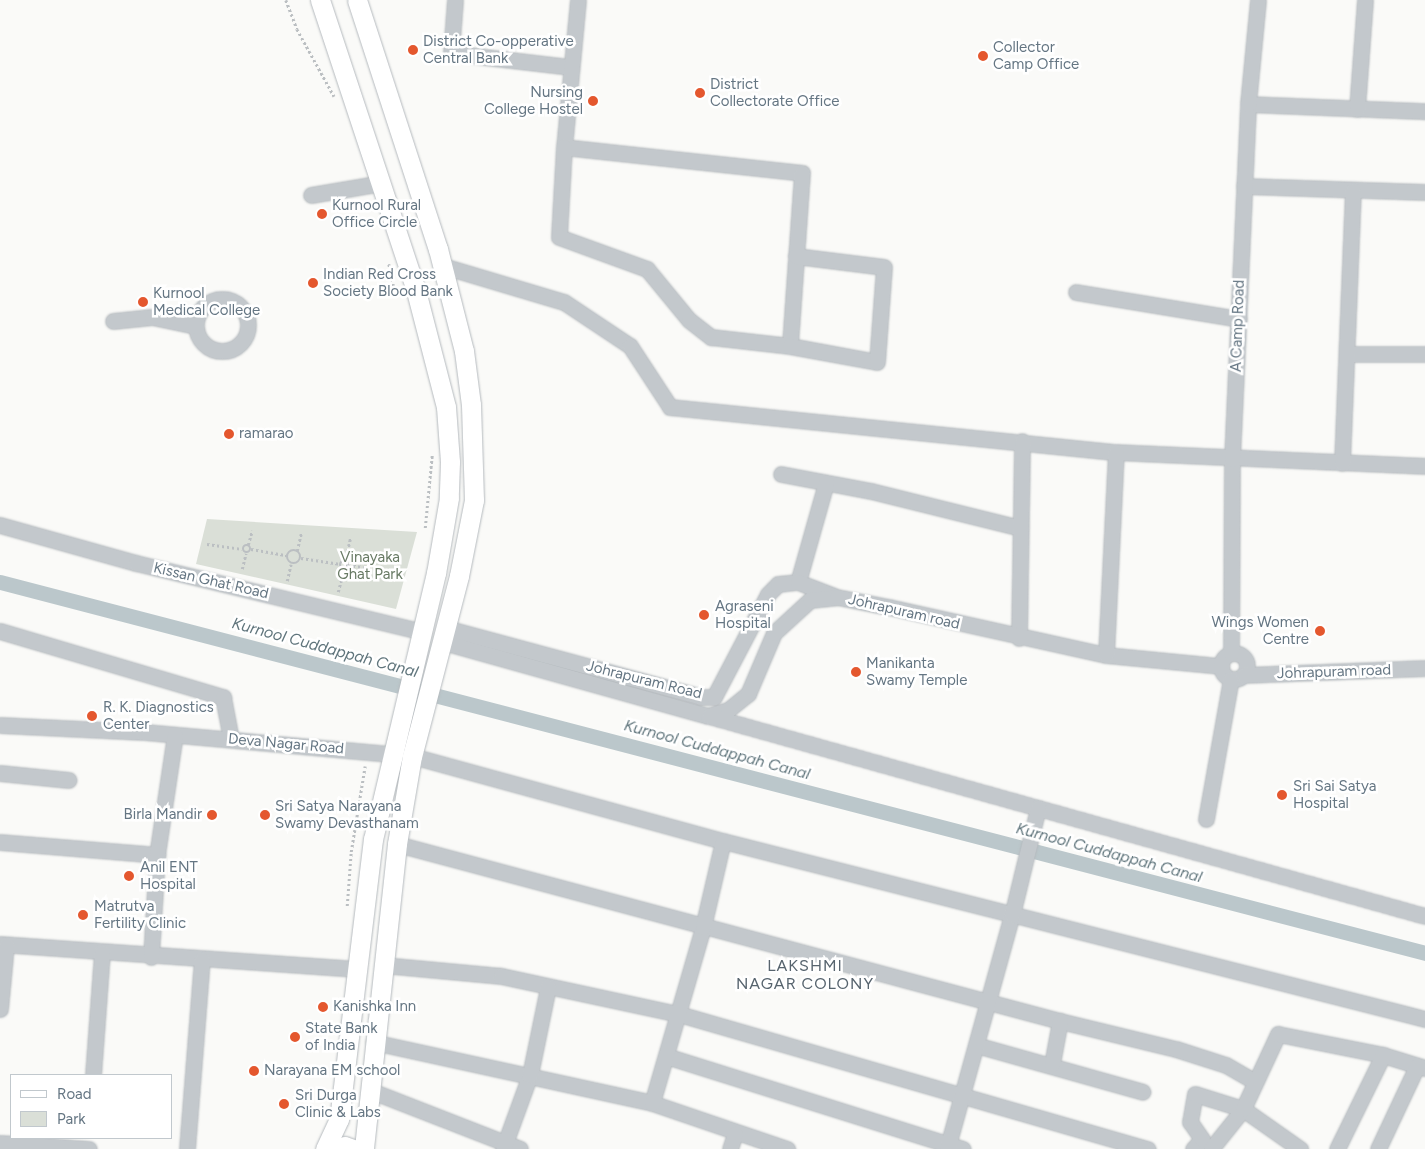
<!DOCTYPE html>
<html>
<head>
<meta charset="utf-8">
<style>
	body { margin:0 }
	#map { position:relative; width:1425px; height:1149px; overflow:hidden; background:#fafaf8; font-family:Figtree,sans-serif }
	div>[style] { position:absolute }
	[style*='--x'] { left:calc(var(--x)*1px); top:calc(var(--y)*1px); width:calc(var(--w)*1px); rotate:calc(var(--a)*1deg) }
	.green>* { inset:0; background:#dadfd7 }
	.canal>* { height:15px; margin:-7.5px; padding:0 7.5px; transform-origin:7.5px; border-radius:7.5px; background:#bbc7cb }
	.path>* { height:2.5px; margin-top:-1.25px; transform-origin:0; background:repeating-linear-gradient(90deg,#bbbfc2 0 2.5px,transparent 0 5px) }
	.path>.ring { margin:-1.25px; padding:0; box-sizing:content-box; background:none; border:2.5px solid #bbbfc2; border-radius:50% }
	.roads { filter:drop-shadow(0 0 1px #b5babe) drop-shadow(0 0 1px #b5babe) }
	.minor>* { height:15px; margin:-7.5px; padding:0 7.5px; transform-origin:7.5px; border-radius:7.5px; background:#c3c8cc }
	.minor>.ring { margin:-7.5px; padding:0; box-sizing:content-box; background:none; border:15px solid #c3c8cc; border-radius:50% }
	.major>* { height:19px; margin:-9.5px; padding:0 9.5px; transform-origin:9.5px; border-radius:9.5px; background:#fff }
	.dots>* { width:14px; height:14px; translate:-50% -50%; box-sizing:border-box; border:2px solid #fff; border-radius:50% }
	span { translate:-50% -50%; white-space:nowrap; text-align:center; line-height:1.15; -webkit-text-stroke:5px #fff; paint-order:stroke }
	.poi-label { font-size:15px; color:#657683 }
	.left { translate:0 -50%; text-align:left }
	.right { translate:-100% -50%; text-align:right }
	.street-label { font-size:15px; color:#657683 }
	.park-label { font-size:15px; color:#687a64 }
	.water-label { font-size:16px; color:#60757c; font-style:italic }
	.neighbourhood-label { font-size:16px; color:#57646e; letter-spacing:1px }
	.legend { position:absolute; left:10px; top:1074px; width:162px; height:65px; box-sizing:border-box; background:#fff; border:1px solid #c1c8cd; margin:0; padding:6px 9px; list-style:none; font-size:15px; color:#657683 }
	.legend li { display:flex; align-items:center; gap:10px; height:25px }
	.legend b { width:25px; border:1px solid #c1c8cd }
</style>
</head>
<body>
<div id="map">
	<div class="green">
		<i style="clip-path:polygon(207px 519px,417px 532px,396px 609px,196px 564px)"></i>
	</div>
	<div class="canal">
		<i style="--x:0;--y:582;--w:1473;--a:14.59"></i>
	</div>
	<div class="path">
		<i style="--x:286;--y:0;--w:31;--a:69"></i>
		<i style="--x:297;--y:29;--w:77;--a:61.1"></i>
		<i style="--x:389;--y:264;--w:24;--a:78"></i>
		<i style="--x:425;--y:528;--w:73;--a:-84.5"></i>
		<i style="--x:207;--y:544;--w:35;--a:8"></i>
		<i class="ring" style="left:243px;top:545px;width:5.5px;height:5.5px"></i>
		<i style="--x:248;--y:545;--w:15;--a:-74"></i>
		<i style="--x:251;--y:549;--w:36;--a:10"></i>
		<i class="ring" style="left:287px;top:550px;width:11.5px;height:11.5px"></i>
		<i style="--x:297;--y:551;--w:18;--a:-77"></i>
		<i style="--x:301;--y:558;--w:40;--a:8.5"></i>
		<i style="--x:345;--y:561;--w:23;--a:-77"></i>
		<i class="ring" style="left:340px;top:561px;width:5.5px;height:5.5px"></i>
		<i style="--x:348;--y:565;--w:36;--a:8"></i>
		<i style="--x:242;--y:569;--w:16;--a:-76"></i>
		<i style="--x:287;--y:581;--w:17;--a:-77"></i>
		<i style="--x:338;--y:592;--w:24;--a:-75"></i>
		<i style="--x:347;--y:906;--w:54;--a:-85.8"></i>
		<i style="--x:351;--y:852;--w:87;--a:-80.8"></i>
	</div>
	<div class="roads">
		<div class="minor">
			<i style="--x:455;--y:0;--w:53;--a:94.3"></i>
			<i style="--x:451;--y:53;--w:121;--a:6.7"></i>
			<i style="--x:578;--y:0;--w:148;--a:95.4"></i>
			<i style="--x:564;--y:147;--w:239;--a:6.2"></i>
			<i style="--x:802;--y:173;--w:173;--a:94"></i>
			<i style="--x:1248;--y:104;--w:177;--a:2.3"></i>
			<i style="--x:1357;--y:109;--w:109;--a:-85.8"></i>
			<i style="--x:564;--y:147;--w:90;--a:93.2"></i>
			<i style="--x:559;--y:237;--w:94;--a:20"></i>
			<i style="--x:647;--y:269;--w:66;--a:50.5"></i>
			<i style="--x:689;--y:320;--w:28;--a:38"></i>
			<i style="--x:711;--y:337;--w:80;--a:6.5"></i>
			<i style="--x:790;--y:346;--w:88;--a:10.4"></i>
			<i style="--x:877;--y:362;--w:95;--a:-85.8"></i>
			<i style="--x:884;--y:267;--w:89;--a:-172.9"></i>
			<i style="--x:1244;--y:186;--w:181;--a:1.9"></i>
			<i style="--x:311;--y:195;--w:72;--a:-9.6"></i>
			<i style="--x:443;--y:266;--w:126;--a:16.6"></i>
			<i style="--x:564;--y:302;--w:79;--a:33.7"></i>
			<i style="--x:630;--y:346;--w:73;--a:56.7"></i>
			<i style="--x:670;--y:407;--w:448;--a:5.8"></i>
			<i style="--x:1116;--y:452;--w:309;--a:2.6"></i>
			<i style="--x:1076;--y:292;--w:165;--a:9.4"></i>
			<i class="ring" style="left:196px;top:299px;width:37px;height:37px"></i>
			<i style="--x:113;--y:321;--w:39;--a:-6"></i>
			<i style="--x:152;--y:317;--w:45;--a:11.6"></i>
			<i style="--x:1347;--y:354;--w:78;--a:0"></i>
			<i style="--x:1342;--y:463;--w:273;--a:-87.7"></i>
			<i style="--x:781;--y:474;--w:92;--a:10.7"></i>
			<i style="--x:871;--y:491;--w:154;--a:13.9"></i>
			<i style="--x:0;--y:525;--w:141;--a:15.6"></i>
			<i style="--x:136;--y:563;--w:295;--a:13.5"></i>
			<i style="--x:798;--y:582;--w:103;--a:-74.2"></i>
			<i style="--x:446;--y:628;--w:264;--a:15.1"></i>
			<i style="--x:701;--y:697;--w:13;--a:0"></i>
			<i style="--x:714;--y:697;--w:116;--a:-62.3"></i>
			<i style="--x:768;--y:594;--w:14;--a:-45"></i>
			<i style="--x:778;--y:584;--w:20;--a:-6"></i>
			<i style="--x:798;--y:582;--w:39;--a:21"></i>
			<i style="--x:0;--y:631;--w:233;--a:16.5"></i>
			<i style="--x:223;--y:697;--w:43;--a:79.2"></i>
			<i style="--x:1019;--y:638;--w:197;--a:-89.1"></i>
			<i style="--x:443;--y:642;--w:275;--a:15.6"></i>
			<i style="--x:708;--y:716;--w:21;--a:-17"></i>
			<i style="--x:728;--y:710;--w:26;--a:-39"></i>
			<i style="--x:748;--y:694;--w:66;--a:-66.9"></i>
			<i style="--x:774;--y:633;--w:49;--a:-42.5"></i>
			<i style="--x:810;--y:600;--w:27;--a:-6"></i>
			<i style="--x:837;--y:597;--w:53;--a:10.9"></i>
			<i style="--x:889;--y:607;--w:222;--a:12.5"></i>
			<i style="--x:1106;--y:655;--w:116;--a:5.5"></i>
			<i class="ring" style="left:1221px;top:653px;width:11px;height:11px"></i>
			<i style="--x:1231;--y:653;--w:194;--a:-89.7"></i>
			<i style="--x:1232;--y:459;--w:355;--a:-87.4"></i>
			<i style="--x:1248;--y:104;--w:104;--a:-84.5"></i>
			<i style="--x:1106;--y:655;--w:203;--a:-87.2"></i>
			<i style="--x:1244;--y:675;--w:181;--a:-2.2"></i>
			<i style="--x:709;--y:716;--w:743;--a:15.61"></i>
			<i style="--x:0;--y:725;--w:144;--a:2.8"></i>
			<i style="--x:144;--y:732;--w:248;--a:5.1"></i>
			<i style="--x:412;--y:756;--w:322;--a:15.3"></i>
			<i style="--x:723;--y:841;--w:724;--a:14.23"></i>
			<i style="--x:0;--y:773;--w:69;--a:5.8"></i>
			<i style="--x:1206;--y:819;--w:142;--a:-79.9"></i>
			<i style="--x:0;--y:842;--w:158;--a:4.7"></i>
			<i style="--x:397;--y:844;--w:686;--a:14.95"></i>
			<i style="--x:1060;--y:1021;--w:119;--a:13.6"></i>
			<i style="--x:1176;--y:1049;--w:52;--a:17.7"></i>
			<i style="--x:1226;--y:1065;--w:34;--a:30"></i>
			<i style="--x:0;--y:944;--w:358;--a:4"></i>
			<i style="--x:151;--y:957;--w:102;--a:-86.6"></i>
			<i style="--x:157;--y:855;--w:121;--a:-81.5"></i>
			<i style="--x:383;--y:965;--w:119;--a:5.3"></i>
			<i style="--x:501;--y:976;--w:182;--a:12.1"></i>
			<i style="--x:679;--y:1014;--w:488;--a:16.1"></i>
			<i style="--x:0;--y:1009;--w:64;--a:-84.6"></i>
			<i style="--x:373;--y:1042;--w:286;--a:12.3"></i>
			<i style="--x:652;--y:1103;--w:143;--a:18.8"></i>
			<i style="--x:976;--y:1045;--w:173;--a:15.7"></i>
			<i style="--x:666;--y:1056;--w:311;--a:17.4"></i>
			<i style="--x:1052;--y:1064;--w:44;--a:-79.5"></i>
			<i style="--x:93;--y:1075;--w:123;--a:-85.8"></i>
			<i style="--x:369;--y:1090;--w:162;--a:21.3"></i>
			<i style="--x:652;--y:1103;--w:183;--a:-73.8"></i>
			<i style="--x:703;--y:927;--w:88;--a:-76.9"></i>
			<i style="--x:0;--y:1143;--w:89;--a:3.9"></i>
			<i style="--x:187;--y:1149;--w:190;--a:-85.5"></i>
			<i style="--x:503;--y:1149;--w:79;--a:-70"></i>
			<i style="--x:530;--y:1075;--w:90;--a:-78.4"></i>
			<i style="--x:730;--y:1149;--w:16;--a:-72"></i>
			<i style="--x:947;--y:1149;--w:243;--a:-74.5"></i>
			<i style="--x:1012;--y:915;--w:110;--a:-76.3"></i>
			<i style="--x:1193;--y:1149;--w:13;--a:-48"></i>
			<i style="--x:1202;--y:1139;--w:21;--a:-125"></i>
			<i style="--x:1190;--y:1122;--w:28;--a:-80"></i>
			<i style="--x:1195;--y:1094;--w:50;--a:17.4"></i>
			<i style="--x:1243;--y:1109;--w:70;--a:35.1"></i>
			<i style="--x:1211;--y:1149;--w:51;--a:-51.3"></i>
			<i style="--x:1243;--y:1109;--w:83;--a:-65"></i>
			<i style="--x:1278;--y:1034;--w:107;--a:11.3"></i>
			<i style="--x:1383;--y:1055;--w:44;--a:17.2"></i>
			<i style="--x:1337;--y:1149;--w:105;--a:-63.9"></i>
			<i style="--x:1378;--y:1149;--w:92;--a:-64.8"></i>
		</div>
		<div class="major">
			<i style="--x:320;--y:0;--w:302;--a:71.7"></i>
			<i style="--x:415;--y:287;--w:124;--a:75.5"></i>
			<i style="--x:446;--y:407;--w:55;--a:85.8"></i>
			<i style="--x:450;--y:462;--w:36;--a:92"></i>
			<i style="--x:449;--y:498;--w:76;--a:99.8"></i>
			<i style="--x:436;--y:573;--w:273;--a:103.3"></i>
			<i style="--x:373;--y:839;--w:282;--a:96.9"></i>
			<i style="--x:339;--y:1119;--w:33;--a:115"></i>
			<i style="--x:357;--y:0;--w:262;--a:72"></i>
			<i style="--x:438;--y:249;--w:105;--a:75.7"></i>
			<i style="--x:464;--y:351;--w:54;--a:82.6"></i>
			<i style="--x:471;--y:405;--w:95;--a:88.2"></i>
			<i style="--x:474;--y:500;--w:77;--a:101.2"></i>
			<i style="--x:459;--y:576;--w:186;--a:104.6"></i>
			<i style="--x:412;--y:756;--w:89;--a:99.7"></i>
			<i style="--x:397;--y:844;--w:307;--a:96.2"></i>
			<i style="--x:336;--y:1149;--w:9;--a:-18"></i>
			<i style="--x:345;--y:1146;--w:9;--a:21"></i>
		</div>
	</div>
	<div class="dots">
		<i style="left:413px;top:50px;background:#e4572e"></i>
		<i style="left:983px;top:56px;background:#e4572e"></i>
		<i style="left:700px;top:93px;background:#e4572e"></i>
		<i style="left:593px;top:101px;background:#e4572e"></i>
		<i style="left:322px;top:214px;background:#e4572e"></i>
		<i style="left:313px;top:283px;background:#e4572e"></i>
		<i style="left:143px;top:302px;background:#e4572e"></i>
		<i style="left:229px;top:434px;background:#e4572e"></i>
		<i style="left:704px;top:615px;background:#e4572e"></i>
		<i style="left:1320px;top:631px;background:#e4572e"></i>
		<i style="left:856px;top:672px;background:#e4572e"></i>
		<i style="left:92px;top:716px;background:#e4572e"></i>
		<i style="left:1282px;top:795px;background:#e4572e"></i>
		<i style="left:212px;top:815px;background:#e4572e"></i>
		<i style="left:265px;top:815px;background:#e4572e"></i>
		<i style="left:129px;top:876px;background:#e4572e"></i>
		<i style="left:83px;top:915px;background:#e4572e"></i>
		<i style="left:323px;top:1007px;background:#e4572e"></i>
		<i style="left:295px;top:1037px;background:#e4572e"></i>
		<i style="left:254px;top:1071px;background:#e4572e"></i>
		<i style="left:284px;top:1104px;background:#e4572e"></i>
	</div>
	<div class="poi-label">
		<span class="left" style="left:423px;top:50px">District Co-opperative<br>Central Bank</span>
		<span class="left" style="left:993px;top:56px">Collector<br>Camp Office</span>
		<span class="left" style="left:710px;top:93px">District<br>Collectorate Office</span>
		<span class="right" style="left:583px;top:101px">Nursing<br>College Hostel</span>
		<span class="left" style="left:332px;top:214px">Kurnool Rural<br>Office Circle</span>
		<span class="left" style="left:323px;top:283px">Indian Red Cross<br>Society Blood Bank</span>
		<span class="left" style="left:153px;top:302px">Kurnool<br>Medical College</span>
		<span class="left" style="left:239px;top:434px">ramarao</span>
		<span class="left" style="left:715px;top:615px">Agraseni<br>Hospital</span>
		<span class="right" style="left:1309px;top:631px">Wings Women<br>Centre</span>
		<span class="left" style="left:866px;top:672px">Manikanta<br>Swamy Temple</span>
		<span class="left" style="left:103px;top:716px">R. K. Diagnostics<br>Center</span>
		<span class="left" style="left:1293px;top:795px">Sri Sai Satya<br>Hospital</span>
		<span class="left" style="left:275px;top:815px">Sri Satya Narayana<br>Swamy Devasthanam</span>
		<span class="right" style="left:202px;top:815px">Birla Mandir</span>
		<span class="left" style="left:140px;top:876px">Anil ENT<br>Hospital</span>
		<span class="left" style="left:94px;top:915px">Matrutva<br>Fertility Clinic</span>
		<span class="left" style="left:333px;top:1007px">Kanishka Inn</span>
		<span class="left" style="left:305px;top:1037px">State Bank<br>of India</span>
		<span class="left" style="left:264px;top:1071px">Narayana EM school</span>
		<span class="left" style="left:295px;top:1104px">Sri Durga<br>Clinic &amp; Labs</span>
	</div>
	<div class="street-label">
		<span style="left:1238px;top:326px;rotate:-88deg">A Camp Road</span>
		<span style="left:211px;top:581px;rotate:13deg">Kissan Ghat Road</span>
		<span style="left:904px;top:612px;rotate:13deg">Johrapuram road</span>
		<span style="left:1334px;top:672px;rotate:-2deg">Johrapuram road</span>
		<span style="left:644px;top:680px;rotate:14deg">Johrapuram Road</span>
		<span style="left:286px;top:744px;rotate:5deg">Deva Nagar Road</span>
	</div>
	<div class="park-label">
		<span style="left:370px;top:566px">Vinayaka<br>Ghat Park</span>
	</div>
	<div class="water-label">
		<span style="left:325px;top:648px;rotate:15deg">Kurnool Cuddappah Canal</span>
		<span style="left:717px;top:750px;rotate:15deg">Kurnool Cuddappah Canal</span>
		<span style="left:1109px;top:853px;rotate:15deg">Kurnool Cuddappah Canal</span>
	</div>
	<div class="neighbourhood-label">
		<span style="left:805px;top:975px">LAKSHMI<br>NAGAR COLONY</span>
	</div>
	<ul class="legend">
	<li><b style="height:6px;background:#fff"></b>Road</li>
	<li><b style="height:14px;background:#dadfd7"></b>Park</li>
	</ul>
</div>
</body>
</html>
